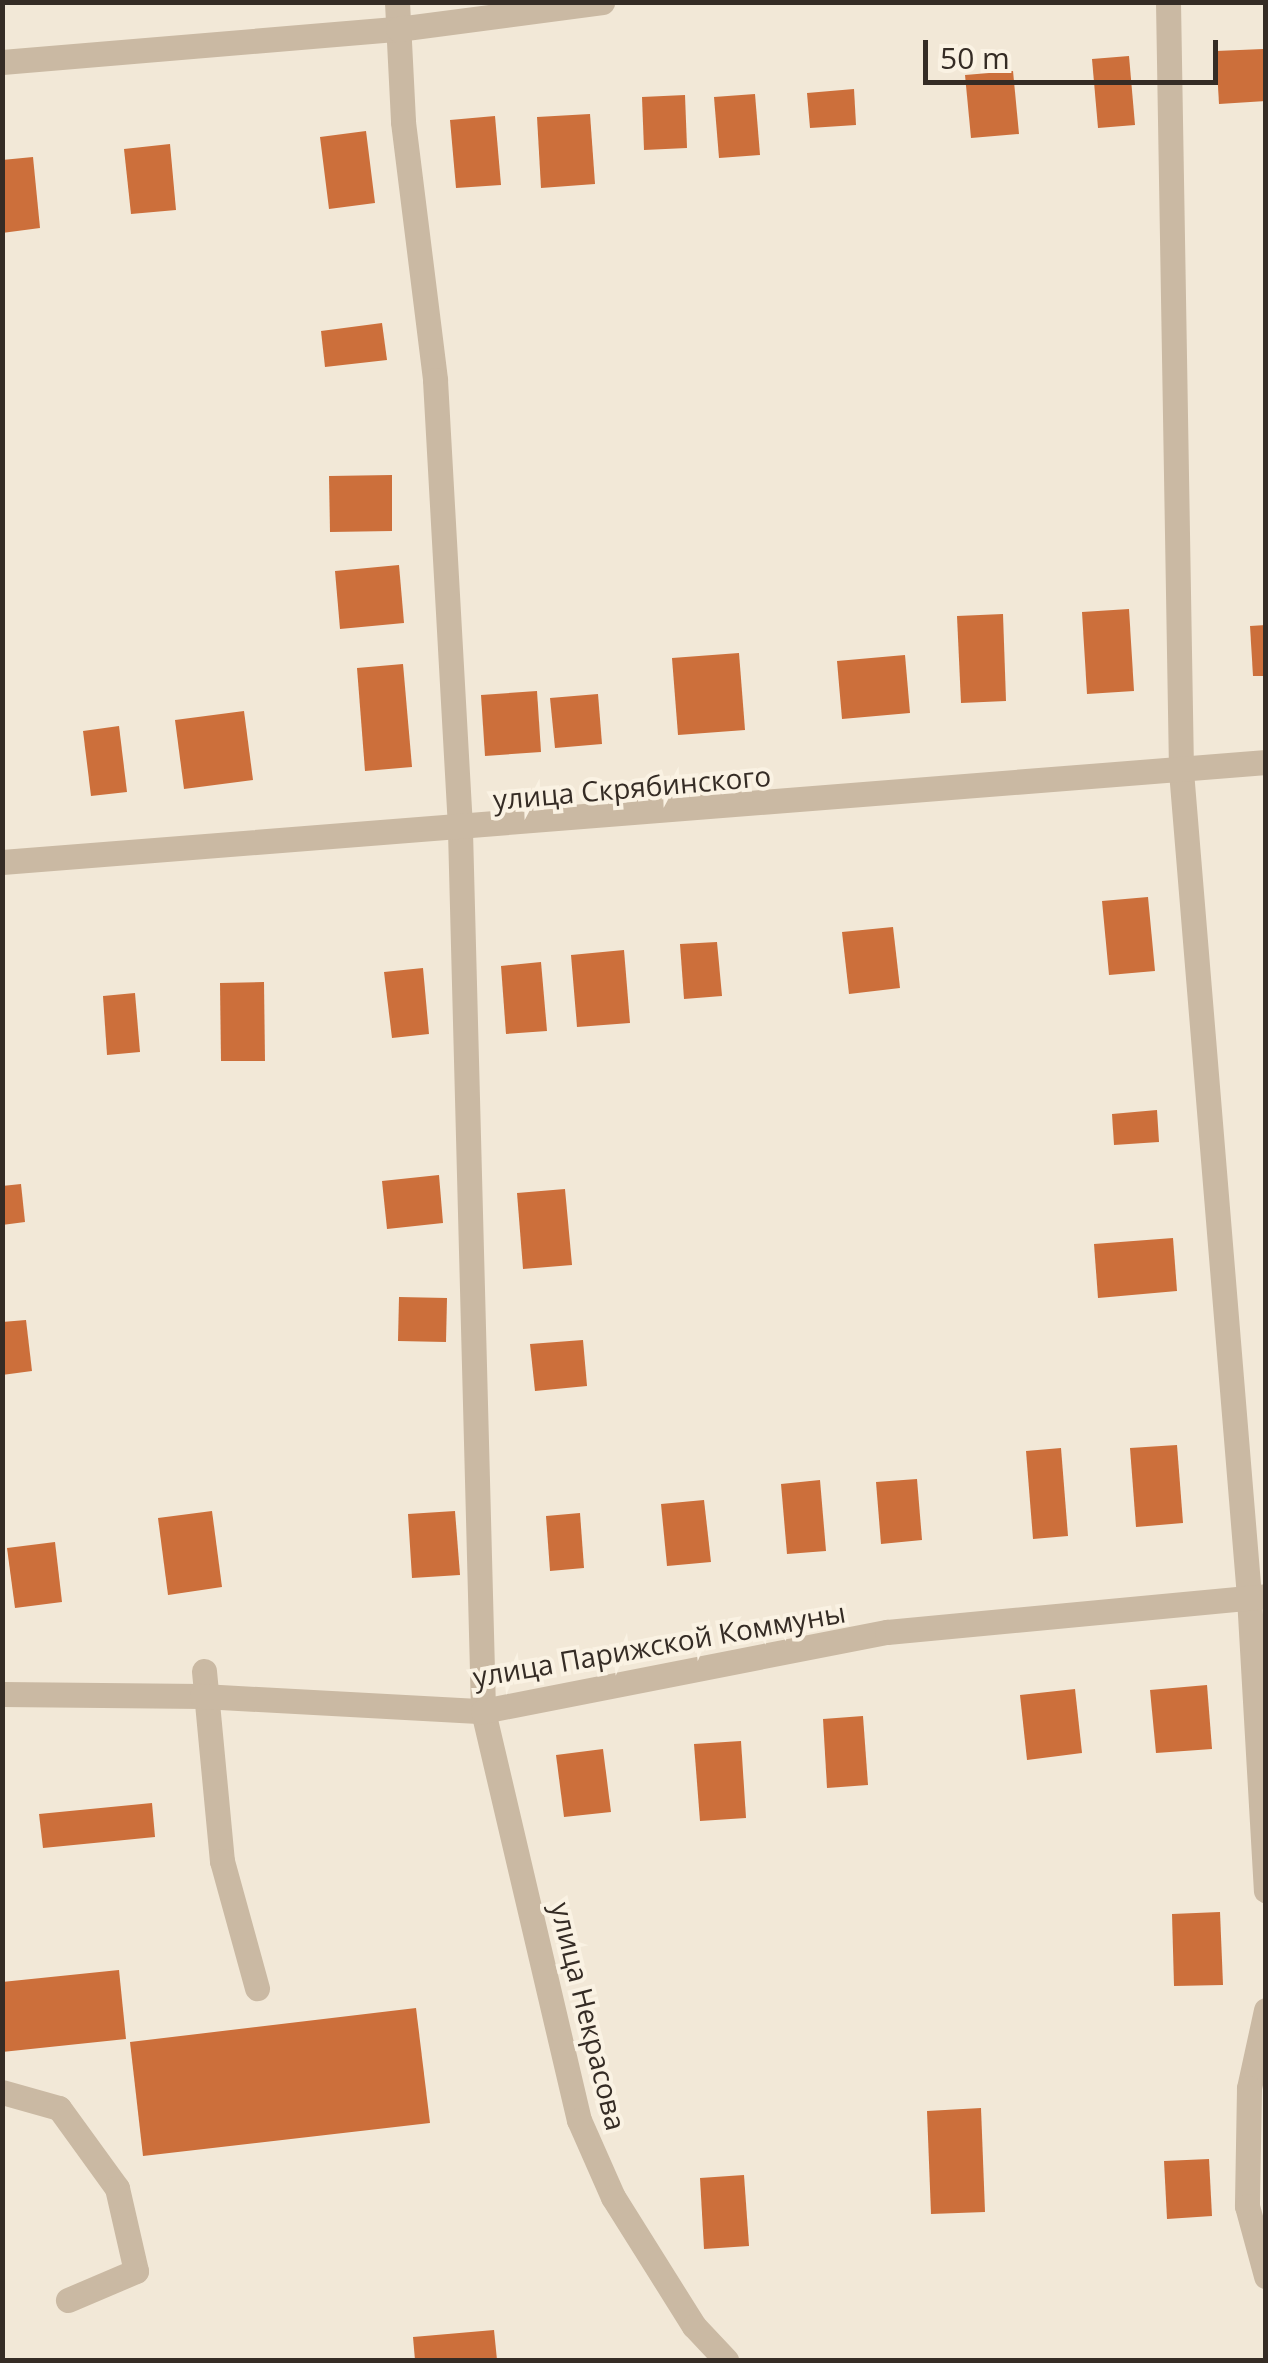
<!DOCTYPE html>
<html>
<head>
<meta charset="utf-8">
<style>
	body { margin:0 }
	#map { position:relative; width:1268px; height:2363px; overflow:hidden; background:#f2e8d7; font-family:"Open Sans",sans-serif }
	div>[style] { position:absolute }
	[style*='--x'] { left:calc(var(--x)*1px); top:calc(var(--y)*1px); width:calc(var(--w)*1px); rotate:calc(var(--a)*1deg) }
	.building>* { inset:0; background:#cc6f3b }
	.minor>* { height:25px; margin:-12.5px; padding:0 12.5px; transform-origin:12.5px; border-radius:12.5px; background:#cab9a3 }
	span { translate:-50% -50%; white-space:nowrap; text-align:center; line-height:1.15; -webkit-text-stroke:8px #faf2e3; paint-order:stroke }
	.street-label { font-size:28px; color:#352c25 }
	.frame { position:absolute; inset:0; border:5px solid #352c25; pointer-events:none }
	.scale { position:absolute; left:923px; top:40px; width:295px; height:45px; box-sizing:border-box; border:5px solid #352c25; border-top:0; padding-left:12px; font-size:30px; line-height:35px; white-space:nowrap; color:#352c25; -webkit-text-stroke:8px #faf2e3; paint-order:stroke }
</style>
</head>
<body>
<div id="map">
	<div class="building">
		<i style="clip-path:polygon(1263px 49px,1266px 101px,1219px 104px,1216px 51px)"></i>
		<i style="clip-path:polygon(1129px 56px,1135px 125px,1098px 128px,1092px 59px)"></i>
		<i style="clip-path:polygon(1013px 71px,1019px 134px,971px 138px,965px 75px)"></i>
		<i style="clip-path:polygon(854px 89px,856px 125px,810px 128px,807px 93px)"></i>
		<i style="clip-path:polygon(755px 94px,760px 155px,719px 158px,714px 97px)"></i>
		<i style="clip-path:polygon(685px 95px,687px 148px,644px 150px,642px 97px)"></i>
		<i style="clip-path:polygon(590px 114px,595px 184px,541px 188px,537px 117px)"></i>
		<i style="clip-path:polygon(495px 116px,501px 185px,456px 188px,450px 120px)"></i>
		<i style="clip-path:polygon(366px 131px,375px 203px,329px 209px,320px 137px)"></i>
		<i style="clip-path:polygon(170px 144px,176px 210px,131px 214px,124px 149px)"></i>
		<i style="clip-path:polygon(33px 157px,40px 228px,2px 233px,2px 160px)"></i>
		<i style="clip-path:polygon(382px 323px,387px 360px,325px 367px,321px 331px)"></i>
		<i style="clip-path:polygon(392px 475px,392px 531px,330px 532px,329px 476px)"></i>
		<i style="clip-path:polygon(399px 565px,404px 623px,340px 629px,335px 571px)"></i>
		<i style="clip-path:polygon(1129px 609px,1134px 691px,1087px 694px,1082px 612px)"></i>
		<i style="clip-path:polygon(1003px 614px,1006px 701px,961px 703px,957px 616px)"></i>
		<i style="clip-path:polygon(1266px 625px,1266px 676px,1253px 676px,1250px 626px)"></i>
		<i style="clip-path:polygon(739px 653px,745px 730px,678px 735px,672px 658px)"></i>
		<i style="clip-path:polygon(905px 655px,910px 713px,842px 719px,837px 661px)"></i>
		<i style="clip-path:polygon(403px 664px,412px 767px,365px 771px,357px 668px)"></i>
		<i style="clip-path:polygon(537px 691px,541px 752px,485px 756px,481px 695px)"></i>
		<i style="clip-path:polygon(598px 694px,602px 744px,555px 748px,550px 698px)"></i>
		<i style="clip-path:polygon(244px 711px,253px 780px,184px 789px,175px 720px)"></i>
		<i style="clip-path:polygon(119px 726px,127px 792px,91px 796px,83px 731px)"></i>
		<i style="clip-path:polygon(1148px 897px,1155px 971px,1109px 975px,1102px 901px)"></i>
		<i style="clip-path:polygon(893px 927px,900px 988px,849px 994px,842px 932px)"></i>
		<i style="clip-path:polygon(717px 942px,722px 996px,684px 999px,680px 944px)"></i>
		<i style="clip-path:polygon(624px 950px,630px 1023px,577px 1027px,571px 955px)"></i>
		<i style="clip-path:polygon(541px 962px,547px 1031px,506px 1034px,501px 966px)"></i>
		<i style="clip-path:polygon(423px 968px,429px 1034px,392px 1038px,384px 972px)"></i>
		<i style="clip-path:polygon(264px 982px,265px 1061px,221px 1061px,220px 983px)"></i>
		<i style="clip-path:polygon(135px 993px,140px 1052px,107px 1055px,103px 996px)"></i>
		<i style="clip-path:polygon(1157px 1110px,1159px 1142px,1114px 1145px,1112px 1114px)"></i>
		<i style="clip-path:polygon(439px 1175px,443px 1223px,387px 1229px,382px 1181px)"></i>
		<i style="clip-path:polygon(21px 1184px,25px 1222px,2px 1225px,2px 1186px)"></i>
		<i style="clip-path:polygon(565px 1189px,572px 1265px,523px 1269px,517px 1193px)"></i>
		<i style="clip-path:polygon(1173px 1238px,1177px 1291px,1098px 1298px,1094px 1244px)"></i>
		<i style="clip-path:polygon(399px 1297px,447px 1298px,446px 1342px,398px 1341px)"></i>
		<i style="clip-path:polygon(26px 1320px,32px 1371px,2px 1375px,2px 1322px)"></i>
		<i style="clip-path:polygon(583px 1340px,587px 1386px,535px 1391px,530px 1344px)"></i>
		<i style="clip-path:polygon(1177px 1445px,1183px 1523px,1136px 1527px,1130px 1448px)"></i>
		<i style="clip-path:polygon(1061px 1448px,1068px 1536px,1033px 1539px,1026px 1451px)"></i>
		<i style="clip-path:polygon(917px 1479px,922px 1540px,881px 1544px,876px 1482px)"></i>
		<i style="clip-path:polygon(820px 1480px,826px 1551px,787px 1554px,781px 1484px)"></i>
		<i style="clip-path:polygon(704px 1500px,711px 1562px,667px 1566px,661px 1504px)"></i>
		<i style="clip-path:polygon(212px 1511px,222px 1587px,168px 1595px,158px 1518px)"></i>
		<i style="clip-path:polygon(455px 1511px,460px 1575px,412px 1578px,408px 1514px)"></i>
		<i style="clip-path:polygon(580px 1513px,584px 1568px,550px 1571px,546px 1516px)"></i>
		<i style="clip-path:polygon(55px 1542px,62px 1602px,15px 1608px,7px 1548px)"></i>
		<i style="clip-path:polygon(1207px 1685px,1212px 1749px,1156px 1753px,1150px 1690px)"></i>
		<i style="clip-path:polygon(1075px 1689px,1082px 1753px,1027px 1760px,1020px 1695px)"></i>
		<i style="clip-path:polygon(863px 1716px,868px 1785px,827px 1788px,823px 1719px)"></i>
		<i style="clip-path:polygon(741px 1741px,746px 1818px,700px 1821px,694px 1744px)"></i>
		<i style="clip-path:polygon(603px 1749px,611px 1812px,564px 1817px,556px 1755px)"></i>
		<i style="clip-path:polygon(152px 1803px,155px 1837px,43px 1848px,39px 1814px)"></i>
		<i style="clip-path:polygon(1220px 1912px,1223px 1985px,1174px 1986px,1172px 1914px)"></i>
		<i style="clip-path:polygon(119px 1970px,126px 2039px,2px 2052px,2px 1982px)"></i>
		<i style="clip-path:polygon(416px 2008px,430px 2123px,143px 2156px,130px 2042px)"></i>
		<i style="clip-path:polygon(981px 2108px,985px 2212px,931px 2214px,927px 2111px)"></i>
		<i style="clip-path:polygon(1209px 2159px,1212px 2216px,1167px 2219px,1164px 2161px)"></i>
		<i style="clip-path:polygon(744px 2175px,749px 2246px,704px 2249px,700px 2178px)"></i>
		<i style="clip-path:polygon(494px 2330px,497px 2360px,415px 2360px,413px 2337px)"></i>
	</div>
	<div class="minor">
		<i style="--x:397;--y:2;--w:120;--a:87.1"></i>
		<i style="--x:403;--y:122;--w:260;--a:82.9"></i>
		<i style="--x:435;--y:380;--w:452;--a:86.8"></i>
		<i style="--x:460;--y:831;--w:880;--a:88.5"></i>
		<i style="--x:483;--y:1711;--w:420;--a:76.8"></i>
		<i style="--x:579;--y:2120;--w:84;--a:66.2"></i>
		<i style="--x:613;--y:2197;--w:152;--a:57.9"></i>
		<i style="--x:694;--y:2326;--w:47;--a:46.7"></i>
		<i style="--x:1168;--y:2;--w:769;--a:89.03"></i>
		<i style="--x:1181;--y:771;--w:829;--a:85.29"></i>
		<i style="--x:1249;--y:1597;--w:294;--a:86.7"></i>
		<i style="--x:2;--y:62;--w:397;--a:-4.8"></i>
		<i style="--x:398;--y:29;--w:206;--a:-7.5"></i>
		<i style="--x:2;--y:862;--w:1268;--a:-4.52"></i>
		<i style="--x:204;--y:1671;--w:191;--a:84.6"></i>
		<i style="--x:222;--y:1861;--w:132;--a:74.6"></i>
		<i style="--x:2;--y:1694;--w:200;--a:0.6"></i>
		<i style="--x:202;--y:1696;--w:281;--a:3.1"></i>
		<i style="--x:483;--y:1711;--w:412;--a:-11.1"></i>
		<i style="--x:887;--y:1632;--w:381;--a:-5.4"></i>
		<i style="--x:1266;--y:2010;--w:80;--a:102.3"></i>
		<i style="--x:1249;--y:2088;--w:118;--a:91"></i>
		<i style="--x:1247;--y:2206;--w:73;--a:74.8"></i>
		<i style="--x:2;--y:2092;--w:59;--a:15.7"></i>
		<i style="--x:59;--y:2108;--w:99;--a:54.1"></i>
		<i style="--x:117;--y:2188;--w:85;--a:77.1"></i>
		<i style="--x:136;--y:2271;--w:74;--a:156.9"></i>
	</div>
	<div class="street-label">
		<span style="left:632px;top:787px;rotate:-5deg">улица Скрябинского</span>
		<span style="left:659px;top:1644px;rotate:-10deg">улица Парижской Коммуны</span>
		<span style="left:589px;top:2016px;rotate:76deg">улица Некрасова</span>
	</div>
	<div class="frame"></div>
	<div class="scale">50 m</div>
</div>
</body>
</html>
